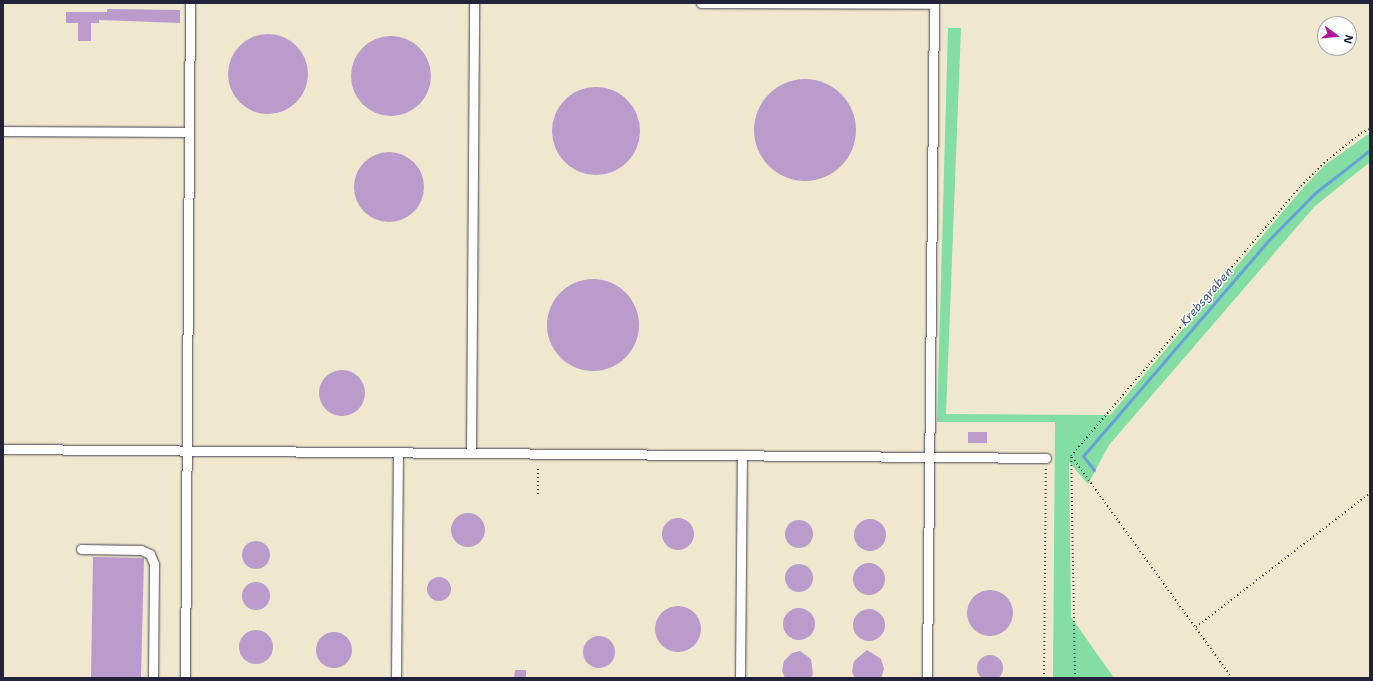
<!DOCTYPE html>
<html>
<head>
<meta charset="utf-8">
<style>
	body { margin:0 }
	#map { position:relative; width:1373px; height:681px; overflow:hidden; background:#f0e8ce; font-family:"Shantell Sans",sans-serif }
	div>[style] { position:absolute }
	[style*='--x'] { left:calc(var(--x)*1px); top:calc(var(--y)*1px); width:calc(var(--w)*1px); rotate:calc(var(--a)*1deg) }
	.green>* { inset:0; background:#84dda2 }
	.stream>* { height:3px; margin:-1.5px; padding:0 1.5px; transform-origin:1.5px; border-radius:1.5px; background:#69a0d7 }
	.building>* { inset:0; background:#ba9bcb }
	.round { border-radius:50% }
	.path>* { height:2px; margin-top:-1px; transform-origin:0; background:repeating-linear-gradient(90deg,#414051 0 1px,transparent 0 4px) }
	.roads { filter:drop-shadow(0 0 1px #414051) drop-shadow(0 0 1px #414051) }
	.minor>* { height:9px; margin:-4.5px; padding:0 4.5px; transform-origin:4.5px; border-radius:4.5px; background:#fff }
	span { translate:-50% -50%; white-space:nowrap; text-align:center; line-height:1.15; -webkit-text-stroke:3px #fff; paint-order:stroke }
	.water-label { font-size:12px; color:#425b81; font-style:italic }
	.frame { position:absolute; inset:0; border:4px solid #22223b; pointer-events:none }
	.north { position:absolute; left:1317px; top:16px; width:40px; height:40px; box-sizing:border-box; background:#fff; border:1px solid #a7a7b1; border-radius:50%; rotate:106deg; font-size:11px; font-weight:700; line-height:16px; text-align:center; color:#22223b }
	.north::after { content:''; display:block; margin:auto; width:14px; height:18px; background:#b5179e; clip-path:polygon(50% 0,100% 100%,50% 72%,0 100%) }
</style>
</head>
<body>
<div id="map">
	<div class="green">
		<i style="clip-path:polygon(948px 28px,961px 28px,946px 414px,1110px 415px,1303px 188px,1325px 165px,1370px 133px,1370px 162px,1315px 206px,1109px 445px,1088px 484px,1069px 462px,1071px 617px,1114px 678px,1053px 678px,1055px 422px,937px 422px)"></i>
	</div>
	<div class="stream">
		<i style="--x:1094;--y:470;--w:18;--a:-128"></i>
		<i style="--x:1083;--y:456;--w:281;--a:-49.3"></i>
		<i style="--x:1266;--y:243;--w:70;--a:-45.6"></i>
		<i style="--x:1315;--y:193;--w:70;--a:-38"></i>
	</div>
	<div class="building">
		<i style="clip-path:polygon(107px 9px,180px 10px,180px 23px,99px 20px,99px 23px,91px 23px,91px 41px,78px 41px,78px 23px,66px 23px,66px 12px,107px 12px)"></i>
		<i class="round" style="left:228px;top:34px;width:80px;height:80px"></i>
		<i class="round" style="left:351px;top:36px;width:80px;height:80px"></i>
		<i class="round" style="left:754px;top:79px;width:102px;height:102px"></i>
		<i class="round" style="left:552px;top:87px;width:88px;height:88px"></i>
		<i class="round" style="left:354px;top:152px;width:70px;height:70px"></i>
		<i class="round" style="left:547px;top:279px;width:92px;height:92px"></i>
		<i class="round" style="left:319px;top:370px;width:46px;height:46px"></i>
		<i style="clip-path:polygon(968px 432px,987px 432px,987px 443px,968px 443px)"></i>
		<i class="round" style="left:451px;top:513px;width:34px;height:34px"></i>
		<i class="round" style="left:662px;top:518px;width:32px;height:32px"></i>
		<i class="round" style="left:854px;top:519px;width:32px;height:32px"></i>
		<i class="round" style="left:785px;top:520px;width:28px;height:28px"></i>
		<i class="round" style="left:242px;top:541px;width:28px;height:28px"></i>
		<i style="clip-path:polygon(93px 557px,144px 558px,141px 678px,91px 678px)"></i>
		<i class="round" style="left:853px;top:563px;width:32px;height:32px"></i>
		<i class="round" style="left:785px;top:564px;width:28px;height:28px"></i>
		<i class="round" style="left:427px;top:577px;width:24px;height:24px"></i>
		<i class="round" style="left:242px;top:582px;width:28px;height:28px"></i>
		<i class="round" style="left:967px;top:590px;width:46px;height:46px"></i>
		<i class="round" style="left:655px;top:606px;width:46px;height:46px"></i>
		<i class="round" style="left:783px;top:608px;width:32px;height:32px"></i>
		<i class="round" style="left:853px;top:609px;width:32px;height:32px"></i>
		<i class="round" style="left:239px;top:630px;width:34px;height:34px"></i>
		<i class="round" style="left:316px;top:632px;width:36px;height:36px"></i>
		<i class="round" style="left:583px;top:636px;width:32px;height:32px"></i>
		<i style="clip-path:polygon(867px 650px,881px 659px,884px 669px,881px 678px,855px 678px,852px 672px,854px 661px)"></i>
		<i style="clip-path:polygon(800px 651px,811px 659px,813px 674px,811px 678px,785px 678px,782px 671px,784px 661px,792px 653px)"></i>
		<i class="round" style="left:977px;top:655px;width:26px;height:26px"></i>
		<i style="clip-path:polygon(515px 670px,526px 670px,526px 678px,514px 678px)"></i>
	</div>
	<div class="path">
		<i style="--x:1072;--y:457;--w:273;--a:54.1"></i>
		<i style="--x:538;--y:494;--w:27;--a:-90"></i>
		<i style="--x:1196;--y:627;--w:220;--a:-37.6"></i>
		<i style="--x:1044;--y:678;--w:211;--a:-89.5"></i>
		<i style="--x:1075;--y:678;--w:222;--a:-91"></i>
		<i style="--x:1071;--y:456;--w:355;--a:-49.6"></i>
		<i style="--x:1301;--y:186;--w:33;--a:-45"></i>
		<i style="--x:1324;--y:163;--w:48;--a:-39"></i>
		<i style="--x:1361;--y:133;--w:10;--a:-24"></i>
	</div>
	<div class="roads">
		<div class="minor">
			<i style="--x:701;--y:3;--w:233;--a:0.2"></i>
			<i style="--x:934;--y:4;--w:674;--a:90.6"></i>
			<i style="--x:3;--y:131;--w:186;--a:0.3"></i>
			<i style="--x:3;--y:449;--w:1043;--a:0.49"></i>
			<i style="--x:471;--y:453;--w:450;--a:-89.6"></i>
			<i style="--x:81;--y:549;--w:60;--a:1"></i>
			<i style="--x:141;--y:550;--w:10;--a:24"></i>
			<i style="--x:150;--y:554;--w:11;--a:68"></i>
			<i style="--x:154;--y:564;--w:114;--a:90.5"></i>
			<i style="--x:185;--y:678;--w:675;--a:-89.58"></i>
			<i style="--x:396;--y:678;--w:226;--a:-89.5"></i>
			<i style="--x:740;--y:678;--w:223;--a:-89.5"></i>
		</div>
	</div>
	<div class="water-label">
		<span style="left:1207px;top:297px;rotate:-49deg">Krebsgraben</span>
	</div>
	<div class="frame"></div>
	<div class="north">N</div>
</div>
</body>
</html>
